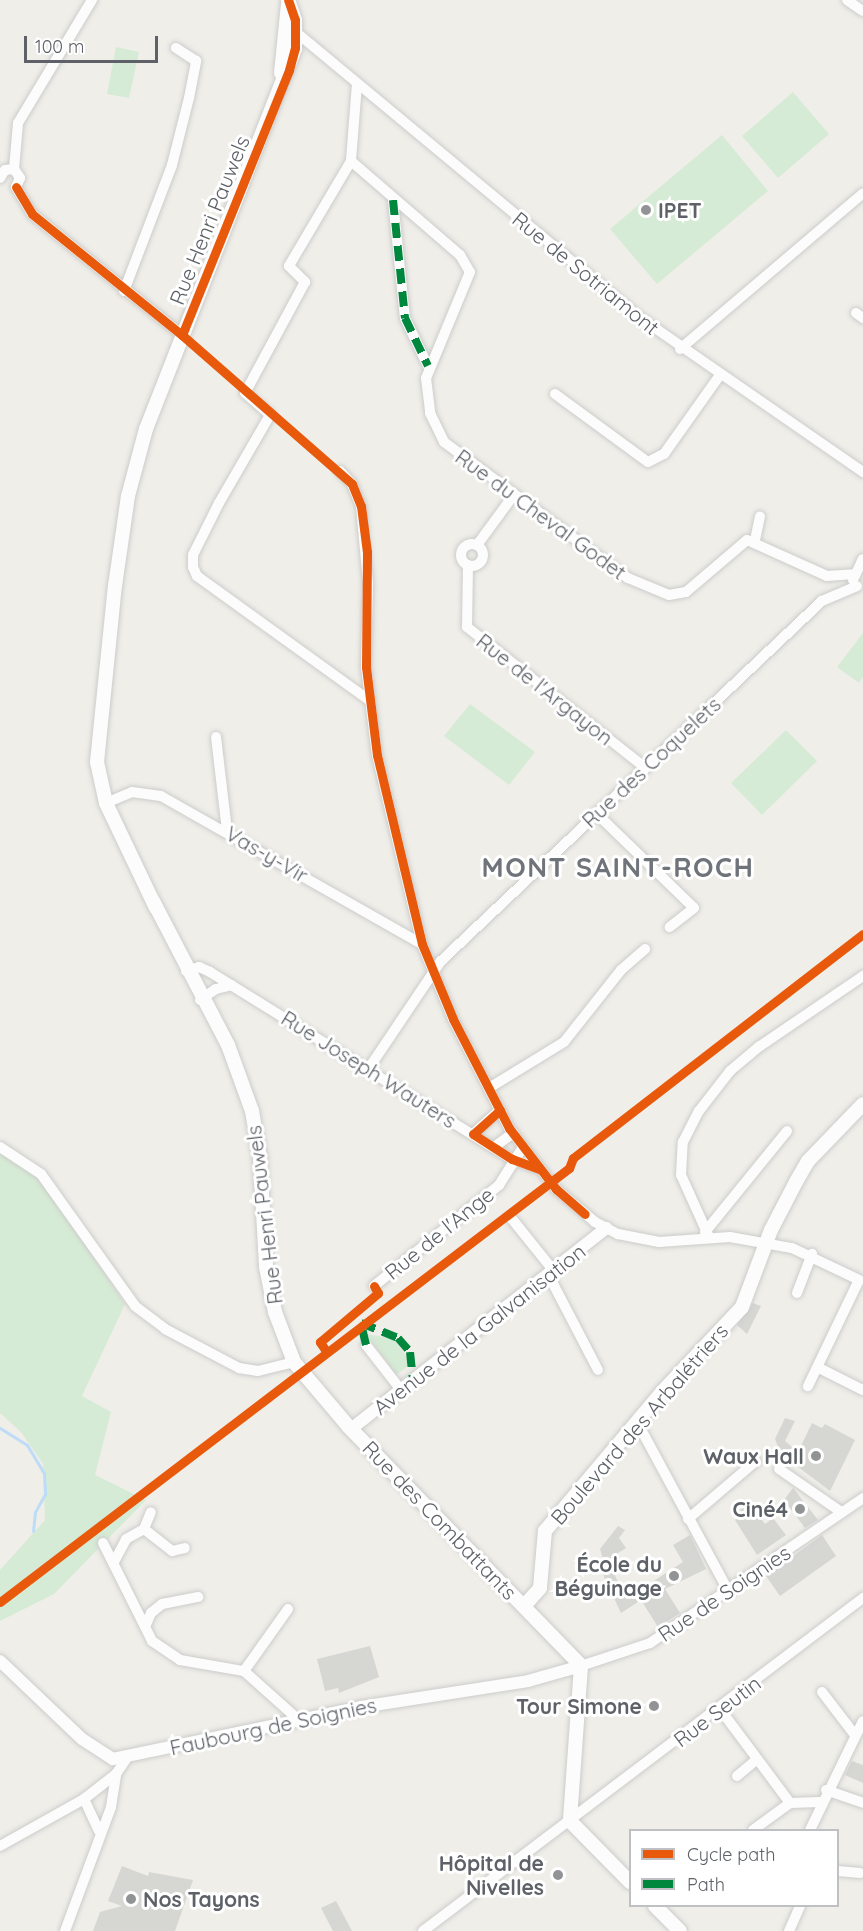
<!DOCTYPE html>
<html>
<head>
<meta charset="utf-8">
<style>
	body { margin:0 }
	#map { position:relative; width:863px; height:1931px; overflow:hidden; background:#efeee9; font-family:Quicksand,sans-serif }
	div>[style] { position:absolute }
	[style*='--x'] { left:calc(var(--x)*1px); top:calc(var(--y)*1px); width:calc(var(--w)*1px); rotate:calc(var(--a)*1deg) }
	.green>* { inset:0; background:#d6ebd5 }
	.stream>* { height:3px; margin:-1.5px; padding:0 1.5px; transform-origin:1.5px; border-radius:1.5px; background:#bedcf8 }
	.building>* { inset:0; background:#d6d6d3 }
	.roads { filter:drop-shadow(0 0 2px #cccccb) drop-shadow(0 0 2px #cccccb) }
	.minor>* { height:10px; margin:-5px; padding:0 5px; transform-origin:5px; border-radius:5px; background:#fdfcfc }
	.minor>.ring { margin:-5px; padding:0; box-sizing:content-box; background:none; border:10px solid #fdfcfc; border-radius:50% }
	.tertiary>* { height:12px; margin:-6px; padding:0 6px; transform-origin:6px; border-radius:6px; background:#fdfcfc }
	.secondary>* { height:14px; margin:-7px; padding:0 7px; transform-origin:7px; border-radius:7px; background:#fdfcfc }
	.quiet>* { height:8px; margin-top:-4px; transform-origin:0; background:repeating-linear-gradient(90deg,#00873e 0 15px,transparent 0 23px) }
	.cycleway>* { height:9px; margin:-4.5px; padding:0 4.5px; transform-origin:4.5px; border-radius:4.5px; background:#e8590c }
	.dots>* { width:16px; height:16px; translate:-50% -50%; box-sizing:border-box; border:3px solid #fff; border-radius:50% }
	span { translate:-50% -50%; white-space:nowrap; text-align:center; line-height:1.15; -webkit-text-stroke:6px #fff; paint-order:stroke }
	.poi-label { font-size:21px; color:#5e6268; font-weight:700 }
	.left { translate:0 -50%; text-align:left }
	.right { translate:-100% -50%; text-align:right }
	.street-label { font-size:21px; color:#5e6268 }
	.district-label { font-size:27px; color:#6f747a; font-weight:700; letter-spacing:1.5px }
	.legend { position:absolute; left:629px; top:1829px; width:210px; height:78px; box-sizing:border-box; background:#fff; border:2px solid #bfc0c3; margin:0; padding:8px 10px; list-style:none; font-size:18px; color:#5e6268 }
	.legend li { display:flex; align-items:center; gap:12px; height:30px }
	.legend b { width:30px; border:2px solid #bfc0c3 }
	.scale { position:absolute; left:24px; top:36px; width:134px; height:27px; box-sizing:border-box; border:3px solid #5e6268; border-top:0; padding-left:8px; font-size:18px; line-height:21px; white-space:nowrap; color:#5e6268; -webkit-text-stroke:4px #fff; paint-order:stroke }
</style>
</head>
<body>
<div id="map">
	<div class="green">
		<i style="clip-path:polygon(116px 47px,139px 52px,129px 98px,107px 94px)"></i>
		<i style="clip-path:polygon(793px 92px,829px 134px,778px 178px,742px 136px)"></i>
		<i style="clip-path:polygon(722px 135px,768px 191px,657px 284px,610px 229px)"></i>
		<i style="clip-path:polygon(863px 633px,863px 677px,859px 683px,837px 667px)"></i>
		<i style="clip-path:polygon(470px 704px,535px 752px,509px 785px,444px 736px)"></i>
		<i style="clip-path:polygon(786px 730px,817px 761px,762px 815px,731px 783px)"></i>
		<i style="clip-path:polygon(0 1147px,34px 1168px,125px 1304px,82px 1396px,111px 1412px,95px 1475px,146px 1500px,54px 1594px,0 1621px,0 1570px,45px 1520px,43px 1464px,21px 1432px,0 1413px)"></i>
		<i style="clip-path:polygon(367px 1334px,394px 1339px,407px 1357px,408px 1366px,396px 1375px)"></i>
	</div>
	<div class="stream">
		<i style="--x:0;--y:1428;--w:32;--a:32"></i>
		<i style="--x:27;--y:1445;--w:33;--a:59"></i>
		<i style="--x:44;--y:1473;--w:21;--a:87"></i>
		<i style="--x:45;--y:1494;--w:21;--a:119"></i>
		<i style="--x:35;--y:1512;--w:19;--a:96"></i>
	</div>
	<div class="building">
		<i style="clip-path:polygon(753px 1303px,761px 1306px,747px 1334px,737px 1325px)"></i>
		<i style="clip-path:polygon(785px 1418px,795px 1421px,785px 1441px,798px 1452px,812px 1423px,822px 1428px,825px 1424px,855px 1440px,830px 1491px,781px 1454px,775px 1439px)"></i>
		<i style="clip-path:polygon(793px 1488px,818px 1520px,805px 1528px,784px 1500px)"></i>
		<i style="clip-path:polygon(750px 1503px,765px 1524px,773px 1518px,786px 1535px,757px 1555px,735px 1520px,739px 1517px,736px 1513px)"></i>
		<i style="clip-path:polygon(618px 1526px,625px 1530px,619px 1538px,626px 1548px,618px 1553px,622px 1561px,611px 1567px,626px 1599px,683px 1562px,673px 1545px,690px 1535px,706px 1569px,665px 1589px,680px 1613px,658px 1627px,641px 1600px,621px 1613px,600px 1568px,605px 1566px,600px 1549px)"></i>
		<i style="clip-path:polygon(822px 1535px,836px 1556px,780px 1596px,766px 1576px)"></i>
		<i style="clip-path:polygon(370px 1646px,379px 1677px,339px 1693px,338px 1688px,325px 1691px,317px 1659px)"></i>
		<i style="clip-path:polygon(852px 1761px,863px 1765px,863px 1783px,845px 1775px)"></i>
		<i style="clip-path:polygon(122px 1866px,148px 1876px,149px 1872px,193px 1880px,175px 1931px,93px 1931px,100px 1912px,122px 1906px,108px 1901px)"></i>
		<i style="clip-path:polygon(336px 1901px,352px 1931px,333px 1931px,321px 1908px)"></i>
	</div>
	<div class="roads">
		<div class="minor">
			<i style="--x:847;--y:0;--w:19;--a:35"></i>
			<i style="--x:291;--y:28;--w:456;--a:39.7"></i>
			<i style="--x:642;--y:319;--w:269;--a:34.7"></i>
			<i style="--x:357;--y:84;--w:77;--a:94.5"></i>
			<i style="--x:351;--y:161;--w:144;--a:40.8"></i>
			<i style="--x:460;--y:255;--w:20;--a:60"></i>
			<i style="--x:470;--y:272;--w:115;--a:112.5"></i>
			<i style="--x:426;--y:378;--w:35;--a:83"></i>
			<i style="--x:430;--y:413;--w:32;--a:64"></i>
			<i style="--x:444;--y:442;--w:229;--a:36.5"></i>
			<i style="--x:628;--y:578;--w:44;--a:22.5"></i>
			<i style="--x:669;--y:595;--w:17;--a:-10"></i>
			<i style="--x:686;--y:592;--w:80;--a:-40.4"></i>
			<i style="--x:747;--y:540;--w:88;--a:24.2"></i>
			<i style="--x:827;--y:576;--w:27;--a:-4"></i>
			<i style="--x:351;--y:161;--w:122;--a:120.6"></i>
			<i style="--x:289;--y:266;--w:23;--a:45"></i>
			<i style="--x:305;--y:282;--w:126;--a:118.4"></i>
			<i style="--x:245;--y:393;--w:33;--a:41"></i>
			<i style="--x:270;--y:415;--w:102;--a:120.1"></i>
			<i style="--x:219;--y:503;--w:58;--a:116.6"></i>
			<i style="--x:193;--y:555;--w:12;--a:90"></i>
			<i style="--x:193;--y:567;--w:10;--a:66"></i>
			<i style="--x:197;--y:576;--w:212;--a:35.8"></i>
			<i style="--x:14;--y:169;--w:46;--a:-85"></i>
			<i style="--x:18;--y:123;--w:144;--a:-59"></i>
			<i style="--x:0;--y:178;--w:9;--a:-58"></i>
			<i style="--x:5;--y:170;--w:9;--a:-6"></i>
			<i style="--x:14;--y:169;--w:11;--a:56"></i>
			<i style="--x:20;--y:178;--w:10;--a:114"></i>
			<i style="--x:16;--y:187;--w:31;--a:59"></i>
			<i style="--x:32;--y:214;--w:193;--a:38.9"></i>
			<i style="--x:393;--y:200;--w:119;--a:84.2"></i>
			<i style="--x:405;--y:318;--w:53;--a:64.4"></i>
			<i style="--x:124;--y:291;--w:135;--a:-69.1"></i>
			<i style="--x:172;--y:165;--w:69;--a:-75.8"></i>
			<i style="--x:189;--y:98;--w:38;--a:-79"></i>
			<i style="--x:196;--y:61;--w:24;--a:-147"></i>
			<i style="--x:856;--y:313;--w:9;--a:36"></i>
			<i style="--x:680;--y:349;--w:240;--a:-40.4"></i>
			<i style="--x:555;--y:394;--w:115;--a:36.2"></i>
			<i style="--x:648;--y:462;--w:18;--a:-27"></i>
			<i style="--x:664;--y:454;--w:97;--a:-54.7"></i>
			<i style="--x:340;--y:471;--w:18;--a:47"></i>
			<i style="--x:352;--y:484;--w:24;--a:68"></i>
			<i style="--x:361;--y:506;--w:77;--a:84.8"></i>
			<i style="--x:368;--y:583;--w:84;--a:91.4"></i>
			<i style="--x:366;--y:667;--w:89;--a:82.9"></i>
			<i style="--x:377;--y:755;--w:194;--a:76.6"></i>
			<i style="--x:422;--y:944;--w:81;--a:67.5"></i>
			<i style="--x:453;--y:1019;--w:123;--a:62.8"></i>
			<i style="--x:509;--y:1128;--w:77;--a:52.4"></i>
			<i style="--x:556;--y:1189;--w:51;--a:40.2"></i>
			<i style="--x:595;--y:1222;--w:26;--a:28"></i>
			<i style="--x:618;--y:1234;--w:42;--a:11"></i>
			<i style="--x:659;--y:1242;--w:71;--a:-4"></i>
			<i style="--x:730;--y:1237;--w:63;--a:10.1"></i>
			<i style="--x:792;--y:1248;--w:74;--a:25.5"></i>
			<i style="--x:859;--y:1280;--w:118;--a:115.7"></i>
			<i style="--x:755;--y:540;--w:24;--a:-78"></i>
			<i class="ring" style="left:461px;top:544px;width:12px;height:12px"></i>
			<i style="--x:477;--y:545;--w:61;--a:-53.7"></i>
			<i style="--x:468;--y:565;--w:62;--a:90.9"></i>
			<i style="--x:467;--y:627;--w:226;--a:38.3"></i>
			<i style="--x:853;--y:580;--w:23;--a:-65"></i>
			<i style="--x:216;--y:737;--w:95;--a:83.3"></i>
			<i style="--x:106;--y:803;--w:28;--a:-23"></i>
			<i style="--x:132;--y:792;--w:29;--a:8"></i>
			<i style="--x:161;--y:796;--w:300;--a:29.6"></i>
			<i style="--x:596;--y:813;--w:136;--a:44.1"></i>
			<i style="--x:694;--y:908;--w:31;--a:142"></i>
			<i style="--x:186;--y:971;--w:14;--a:-17"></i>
			<i style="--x:199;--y:967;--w:12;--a:24"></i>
			<i style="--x:210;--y:972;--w:355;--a:31.8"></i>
			<i style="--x:512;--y:1159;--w:29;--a:20"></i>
			<i style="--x:200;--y:1000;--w:19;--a:-35"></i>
			<i style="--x:216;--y:989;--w:16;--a:-14"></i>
			<i style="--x:369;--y:1068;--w:129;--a:-56.1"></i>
			<i style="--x:441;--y:961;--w:524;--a:-43.38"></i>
			<i style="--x:822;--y:601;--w:38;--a:-23"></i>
			<i style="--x:489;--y:1088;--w:88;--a:-31.5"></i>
			<i style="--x:564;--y:1042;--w:92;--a:-51.6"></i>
			<i style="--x:621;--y:970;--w:32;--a:-41"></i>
			<i style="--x:473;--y:1134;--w:36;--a:-42"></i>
			<i style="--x:0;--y:1147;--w:49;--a:33.4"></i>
			<i style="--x:41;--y:1174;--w:162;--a:54.5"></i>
			<i style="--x:135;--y:1306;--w:38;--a:37"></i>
			<i style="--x:165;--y:1329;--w:84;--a:27.8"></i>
			<i style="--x:239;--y:1368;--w:19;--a:9"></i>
			<i style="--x:258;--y:1371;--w:37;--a:-14"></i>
			<i style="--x:494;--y:1147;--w:24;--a:-36"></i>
			<i style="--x:512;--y:1219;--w:65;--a:51.2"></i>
			<i style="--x:705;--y:1232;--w:130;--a:-50.9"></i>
			<i style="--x:709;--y:1237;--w:68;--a:-114.3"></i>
			<i style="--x:681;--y:1175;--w:33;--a:-87"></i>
			<i style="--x:683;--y:1142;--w:35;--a:-63"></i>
			<i style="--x:699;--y:1111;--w:51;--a:-52.2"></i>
			<i style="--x:730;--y:1071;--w:39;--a:-40"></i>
			<i style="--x:760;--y:1046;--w:125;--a:-34.2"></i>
			<i style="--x:548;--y:1274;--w:108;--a:62.5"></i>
			<i style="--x:374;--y:1286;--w:161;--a:-38.9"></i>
			<i style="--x:499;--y:1185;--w:45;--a:-57.7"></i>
			<i style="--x:797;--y:1293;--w:42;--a:-69"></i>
			<i style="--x:366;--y:1345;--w:57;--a:52.1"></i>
			<i style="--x:819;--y:1368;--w:49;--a:26.6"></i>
			<i style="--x:637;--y:1422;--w:193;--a:61.6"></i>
			<i style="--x:779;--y:1469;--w:75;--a:34.7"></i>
			<i style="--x:688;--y:1519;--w:89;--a:-40.5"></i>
			<i style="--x:144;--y:1529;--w:18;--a:-68"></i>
			<i style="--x:103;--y:1543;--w:110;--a:63.4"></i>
			<i style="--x:152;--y:1641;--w:34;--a:34"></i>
			<i style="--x:180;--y:1660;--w:65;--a:9.8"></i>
			<i style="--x:244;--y:1671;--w:75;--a:41.8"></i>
			<i style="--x:114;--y:1562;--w:26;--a:-62"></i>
			<i style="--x:126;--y:1539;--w:21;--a:-29"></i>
			<i style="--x:144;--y:1529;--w:36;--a:38"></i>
			<i style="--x:172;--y:1551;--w:13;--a:-13"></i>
			<i style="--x:145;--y:1627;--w:15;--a:-67"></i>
			<i style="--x:151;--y:1613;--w:14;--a:-39"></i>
			<i style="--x:162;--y:1604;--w:37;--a:-11"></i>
			<i style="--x:581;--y:1666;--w:73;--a:-18.4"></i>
			<i style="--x:650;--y:1643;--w:258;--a:-34.2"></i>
			<i style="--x:244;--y:1671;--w:76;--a:-54.6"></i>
			<i style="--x:822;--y:1692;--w:54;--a:52.5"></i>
			<i style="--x:720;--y:1709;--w:117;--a:53.3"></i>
			<i style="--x:737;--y:1776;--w:23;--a:-40"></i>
			<i style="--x:826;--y:1790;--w:39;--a:19"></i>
			<i style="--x:84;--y:1799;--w:35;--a:65"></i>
			<i style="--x:790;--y:1803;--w:30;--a:-2"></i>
			<i style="--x:753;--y:1830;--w:46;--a:-36.1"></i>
			<i style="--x:810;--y:1830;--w:121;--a:-64.1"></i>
			<i style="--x:0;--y:1846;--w:96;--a:-29.2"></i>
			<i style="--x:84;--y:1799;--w:41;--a:-38"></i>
			<i style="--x:116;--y:1774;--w:22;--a:-56"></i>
			<i style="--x:838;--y:1871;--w:22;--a:5"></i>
			<i style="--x:65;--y:1931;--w:132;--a:-69.6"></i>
			<i style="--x:111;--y:1807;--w:33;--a:-81"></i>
			<i style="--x:423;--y:1931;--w:552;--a:-37.12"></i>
			<i style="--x:789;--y:1931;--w:27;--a:-66"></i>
		</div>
		<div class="tertiary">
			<i style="--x:351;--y:1429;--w:325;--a:-38.2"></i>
			<i style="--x:0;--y:1661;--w:113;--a:43.6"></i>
			<i style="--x:82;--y:1739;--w:37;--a:33"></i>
			<i style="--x:113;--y:1759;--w:253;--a:-11.8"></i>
			<i style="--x:361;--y:1707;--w:169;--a:-8.8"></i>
			<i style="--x:528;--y:1681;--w:55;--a:-15.8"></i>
		</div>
		<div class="secondary">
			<i style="--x:281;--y:73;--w:69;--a:-84.2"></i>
			<i style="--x:153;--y:901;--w:162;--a:62.5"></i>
			<i style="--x:228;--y:1045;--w:70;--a:70"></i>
			<i style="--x:252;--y:1111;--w:48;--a:80.3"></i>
			<i style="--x:260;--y:1158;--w:109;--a:86.8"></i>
			<i style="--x:266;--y:1267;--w:46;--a:78.7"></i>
			<i style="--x:275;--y:1312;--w:53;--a:69.2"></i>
			<i style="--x:294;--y:1362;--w:84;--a:49.8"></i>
			<i style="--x:348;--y:1426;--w:334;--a:45.8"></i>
			<i style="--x:581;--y:1666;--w:155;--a:94.1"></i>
			<i style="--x:570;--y:1821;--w:86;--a:45.5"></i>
			<i style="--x:156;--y:908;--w:116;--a:-115.5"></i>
			<i style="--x:106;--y:803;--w:42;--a:-102.4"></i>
			<i style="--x:97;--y:762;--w:177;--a:-84.2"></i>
			<i style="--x:115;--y:586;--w:91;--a:-81.8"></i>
			<i style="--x:128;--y:496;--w:69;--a:-75"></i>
			<i style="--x:146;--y:429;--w:409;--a:-68.6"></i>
			<i style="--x:295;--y:48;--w:28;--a:-90"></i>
			<i style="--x:295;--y:20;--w:21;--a:-109"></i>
			<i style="--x:524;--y:1606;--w:24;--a:-48"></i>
			<i style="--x:540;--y:1588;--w:57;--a:-85"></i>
			<i style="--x:545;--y:1531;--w:182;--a:-49.9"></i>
			<i style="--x:662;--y:1392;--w:117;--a:-46.7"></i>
			<i style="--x:742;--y:1307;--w:82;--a:-69.4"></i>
			<i style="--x:771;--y:1230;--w:56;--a:-62.5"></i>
			<i style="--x:797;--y:1180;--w:22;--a:-60"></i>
			<i style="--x:808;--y:1161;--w:79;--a:-46"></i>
			<i style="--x:655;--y:1906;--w:35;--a:45"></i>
		</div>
	</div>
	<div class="quiet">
		<i style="--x:393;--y:200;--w:119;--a:84.2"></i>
		<i style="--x:405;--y:318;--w:53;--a:64.4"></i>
		<i style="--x:366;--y:1345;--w:23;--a:-103"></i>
		<i style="--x:361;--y:1323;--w:40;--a:22"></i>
		<i style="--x:398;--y:1338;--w:18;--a:49"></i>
		<i style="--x:410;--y:1352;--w:28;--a:84"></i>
	</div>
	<div class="cycleway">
		<i style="--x:16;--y:187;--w:31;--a:59"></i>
		<i style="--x:32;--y:214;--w:193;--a:38.9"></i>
		<i style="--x:182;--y:335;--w:226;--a:41.2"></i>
		<i style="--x:352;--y:484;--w:24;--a:68"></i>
		<i style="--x:361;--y:506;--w:46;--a:82.6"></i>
		<i style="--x:367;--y:552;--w:115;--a:90.5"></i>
		<i style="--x:366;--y:667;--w:89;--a:82.9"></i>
		<i style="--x:377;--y:755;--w:194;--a:76.6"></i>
		<i style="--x:422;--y:944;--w:81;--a:67.5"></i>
		<i style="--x:453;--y:1019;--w:123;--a:62.8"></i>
		<i style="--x:509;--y:1128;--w:77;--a:52.4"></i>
		<i style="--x:556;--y:1189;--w:38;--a:41"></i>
		<i style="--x:182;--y:335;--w:286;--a:-68"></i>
		<i style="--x:289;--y:70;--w:23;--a:-75"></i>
		<i style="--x:295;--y:48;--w:28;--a:-90"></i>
		<i style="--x:295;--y:20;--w:21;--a:-109"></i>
		<i style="--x:500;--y:1110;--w:36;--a:138"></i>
		<i style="--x:473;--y:1134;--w:46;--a:32.7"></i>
		<i style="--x:512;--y:1159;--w:29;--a:20"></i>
		<i style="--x:326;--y:1351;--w:11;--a:-124"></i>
		<i style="--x:320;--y:1342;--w:76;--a:-40.2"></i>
		<i style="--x:378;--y:1293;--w:8;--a:-120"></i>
		<i style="--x:0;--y:1602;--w:716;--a:-37.33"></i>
		<i style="--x:569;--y:1168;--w:11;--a:-68"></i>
		<i style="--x:573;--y:1158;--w:366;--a:-37.7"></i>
	</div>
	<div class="dots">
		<i style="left:646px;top:210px;background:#919395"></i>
		<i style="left:816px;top:1456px;background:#919395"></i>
		<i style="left:800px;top:1509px;background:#919395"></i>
		<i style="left:674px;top:1576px;background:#919395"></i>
		<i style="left:654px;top:1706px;background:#919395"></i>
		<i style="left:558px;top:1875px;background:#919395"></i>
		<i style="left:131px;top:1899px;background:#919395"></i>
	</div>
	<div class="poi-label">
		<span class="left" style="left:658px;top:210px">IPET</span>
		<span class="right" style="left:804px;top:1456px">Waux Hall</span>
		<span class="right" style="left:788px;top:1509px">Ciné4</span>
		<span class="right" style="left:662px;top:1576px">École du<br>Béguinage</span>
		<span class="right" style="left:642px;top:1706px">Tour Simone</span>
		<span class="right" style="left:544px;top:1875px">Hôpital de<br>Nivelles</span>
		<span class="left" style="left:143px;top:1899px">Nos Tayons</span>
	</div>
	<div class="street-label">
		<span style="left:209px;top:220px;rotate:-68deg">Rue Henri Pauwels</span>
		<span style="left:586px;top:273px;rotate:39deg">Rue de Sotriamont</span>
		<span style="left:541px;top:514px;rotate:36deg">Rue du Cheval Godet</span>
		<span style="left:545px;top:689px;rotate:38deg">Rue de l'Argayon</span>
		<span style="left:651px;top:762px;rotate:-43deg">Rue des Coquelets</span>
		<span style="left:267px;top:854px;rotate:30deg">Vas-y-Vir</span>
		<span style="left:369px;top:1069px;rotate:32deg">Rue Joseph Wauters</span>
		<span style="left:264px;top:1215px;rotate:-97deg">Rue Henri Pauwels</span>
		<span style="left:439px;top:1233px;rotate:-39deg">Rue de l'Ange</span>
		<span style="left:479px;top:1329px;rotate:-38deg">Avenue de la Galvanisation</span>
		<span style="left:639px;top:1424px;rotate:-49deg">Boulevard des Arbalétriers</span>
		<span style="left:440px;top:1520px;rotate:46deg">Rue des Combattants</span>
		<span style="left:724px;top:1593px;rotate:-34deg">Rue de Soignies</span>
		<span style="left:717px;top:1711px;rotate:-37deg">Rue Seutin</span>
		<span style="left:273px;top:1726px;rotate:-12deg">Faubourg de Soignies</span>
	</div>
	<div class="district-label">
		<span style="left:618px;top:868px">MONT SAINT-ROCH</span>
	</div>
	<ul class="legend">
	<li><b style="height:8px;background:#e8590c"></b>Cycle path</li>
	<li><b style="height:8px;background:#00873e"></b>Path</li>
	</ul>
	<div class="scale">100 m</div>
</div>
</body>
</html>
